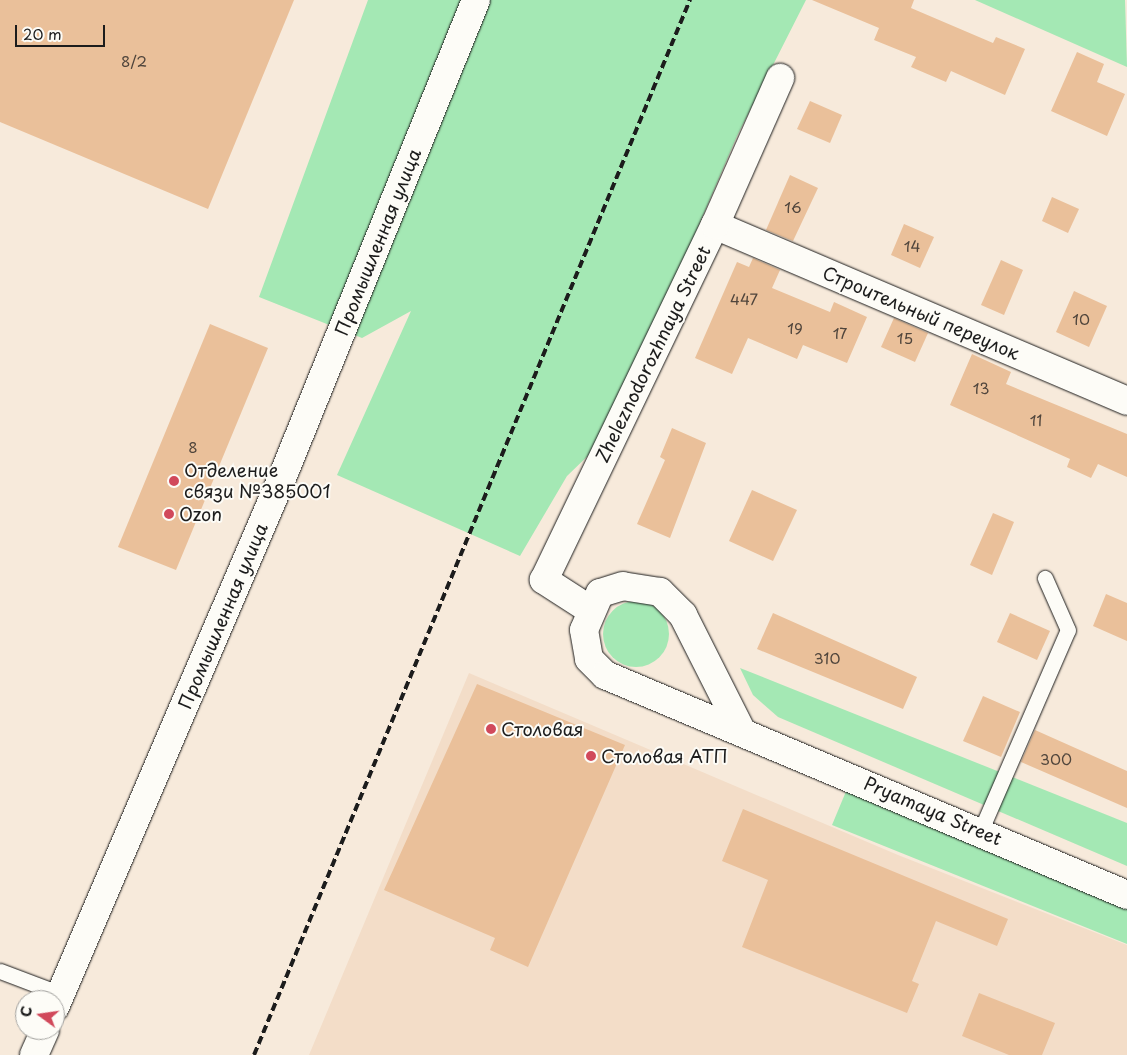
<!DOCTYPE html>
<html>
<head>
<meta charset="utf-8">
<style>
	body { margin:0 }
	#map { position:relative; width:1127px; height:1055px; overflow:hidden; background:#f7eadb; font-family:"Playpen Sans",sans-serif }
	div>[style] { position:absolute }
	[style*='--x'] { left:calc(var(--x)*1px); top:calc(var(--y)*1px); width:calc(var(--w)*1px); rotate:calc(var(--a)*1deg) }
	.built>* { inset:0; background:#f3ddc8 }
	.green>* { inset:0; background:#a4e8b4 }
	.round { border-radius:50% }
	.building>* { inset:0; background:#eac09a }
	.roads { filter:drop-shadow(0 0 1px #1c1c1c) drop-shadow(0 0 1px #1c1c1c) }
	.lane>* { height:15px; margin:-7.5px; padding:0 7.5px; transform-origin:7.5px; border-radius:7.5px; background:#fdfcf7 }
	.street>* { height:28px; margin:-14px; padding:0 14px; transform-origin:14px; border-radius:14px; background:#fdfcf7 }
	.rail>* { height:4px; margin-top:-2px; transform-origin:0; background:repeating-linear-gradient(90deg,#1c1c1c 0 8px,transparent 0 12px) }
	.dots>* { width:14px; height:14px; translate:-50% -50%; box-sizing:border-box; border:2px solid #fdfcf7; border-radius:50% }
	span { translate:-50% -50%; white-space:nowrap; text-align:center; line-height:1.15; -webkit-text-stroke:4px #fdfcf7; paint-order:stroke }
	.number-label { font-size:15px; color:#50453c }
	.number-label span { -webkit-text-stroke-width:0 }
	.street-label { font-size:18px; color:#1c1c1c }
	.poi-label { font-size:18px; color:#1c1c1c }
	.left { translate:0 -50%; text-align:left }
	.north { position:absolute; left:15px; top:990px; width:50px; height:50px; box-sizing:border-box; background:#fdfcf7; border:1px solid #a3a29f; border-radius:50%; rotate:284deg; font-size:14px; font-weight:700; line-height:20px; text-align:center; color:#1c1c1c }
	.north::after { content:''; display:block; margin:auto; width:18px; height:22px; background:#d1495b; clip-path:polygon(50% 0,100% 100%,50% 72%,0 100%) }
	.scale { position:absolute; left:15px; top:25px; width:90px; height:22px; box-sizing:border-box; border:2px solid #1c1c1c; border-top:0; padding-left:6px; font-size:15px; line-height:18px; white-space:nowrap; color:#1c1c1c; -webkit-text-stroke:4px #fdfcf7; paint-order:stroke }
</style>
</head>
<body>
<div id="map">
	<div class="built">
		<i style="clip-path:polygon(469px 673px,898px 855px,1127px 945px,1127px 1055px,309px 1055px)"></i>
	</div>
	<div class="green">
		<i style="clip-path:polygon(368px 0,806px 0,737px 136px,675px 281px,596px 448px,567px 476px,520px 556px,337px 475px,411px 311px,362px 338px,259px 297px)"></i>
		<i style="clip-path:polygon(975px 0,1125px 0,1127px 67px)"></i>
		<i class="round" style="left:603px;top:601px;width:66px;height:66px"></i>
		<i style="clip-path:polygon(740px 668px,1127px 823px,1127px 866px,778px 717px,753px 695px)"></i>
		<i style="clip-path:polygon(847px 789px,1127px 909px,1127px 944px,832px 825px)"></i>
	</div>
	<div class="building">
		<i style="clip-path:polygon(0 0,294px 0,208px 209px,0 122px)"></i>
		<i style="clip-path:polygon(812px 0,914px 0,911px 8px,993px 43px,996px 37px,1025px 49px,1005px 95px,951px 71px,946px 82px,911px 67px,916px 57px,874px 40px,879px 28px)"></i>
		<i style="clip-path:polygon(1077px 52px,1104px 64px,1097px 82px,1125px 94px,1107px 136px,1051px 111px)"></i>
		<i style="clip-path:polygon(810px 101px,842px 115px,830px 143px,797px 129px)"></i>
		<i style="clip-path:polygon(790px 175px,818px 188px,793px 241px,766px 230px)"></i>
		<i style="clip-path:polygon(1052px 197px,1079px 209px,1068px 233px,1042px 221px)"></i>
		<i style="clip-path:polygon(904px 224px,934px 237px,920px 268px,891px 255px)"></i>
		<i style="clip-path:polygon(753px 258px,780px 270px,772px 288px,830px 312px,834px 302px,867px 317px,847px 363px,803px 345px,797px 359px,748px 338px,732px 374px,695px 358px,737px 262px,749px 267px)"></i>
		<i style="clip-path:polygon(1001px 260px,1023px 270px,1004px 315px,981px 305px)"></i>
		<i style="clip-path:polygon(1074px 291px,1107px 306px,1089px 347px,1056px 332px)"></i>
		<i style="clip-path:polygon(894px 318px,928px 333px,915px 362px,881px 347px)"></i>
		<i style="clip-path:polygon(210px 324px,268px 348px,176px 570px,118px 547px)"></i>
		<i style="clip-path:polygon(972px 354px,1011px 372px,1006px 384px,1127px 434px,1127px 477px,1098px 464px,1091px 478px,1067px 467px,1070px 459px,950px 405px)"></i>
		<i style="clip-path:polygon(672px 428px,706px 443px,670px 538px,637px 524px,665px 460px,660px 457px)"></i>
		<i style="clip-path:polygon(752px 490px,797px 510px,773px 561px,729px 541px)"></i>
		<i style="clip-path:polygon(993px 513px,1014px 522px,992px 575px,970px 565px)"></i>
		<i style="clip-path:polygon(1106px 594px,1127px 603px,1127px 641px,1093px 626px)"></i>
		<i style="clip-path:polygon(773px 613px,917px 677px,903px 709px,757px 649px)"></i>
		<i style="clip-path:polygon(1010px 613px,1050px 631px,1037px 660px,997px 642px)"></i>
		<i style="clip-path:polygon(477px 684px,625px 745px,528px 967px,490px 950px,495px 938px,384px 890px)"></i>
		<i style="clip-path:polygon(983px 696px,1020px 712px,1001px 757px,963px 741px)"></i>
		<i style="clip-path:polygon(1035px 730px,1127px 771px,1127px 808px,1021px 762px)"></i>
		<i style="clip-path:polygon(743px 809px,1008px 919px,997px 946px,936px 921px,912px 981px,919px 984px,907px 1013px,742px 947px,768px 880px,722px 861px)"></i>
		<i style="clip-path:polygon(979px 993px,1055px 1023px,1042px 1055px,1009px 1055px,962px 1036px)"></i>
	</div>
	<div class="roads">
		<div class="lane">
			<i style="--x:980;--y:832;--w:220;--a:-66.5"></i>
			<i style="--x:1068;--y:630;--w:57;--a:-113.9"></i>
			<i style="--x:0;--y:971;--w:65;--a:20.7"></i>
		</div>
		<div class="street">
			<i style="--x:715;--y:225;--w:448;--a:23.1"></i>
			<i style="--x:589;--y:609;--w:54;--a:-147.2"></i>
			<i style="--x:544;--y:580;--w:394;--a:-64.3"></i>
			<i style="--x:715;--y:225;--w:161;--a:-66.1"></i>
			<i style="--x:740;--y:728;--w:127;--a:-116.8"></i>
			<i style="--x:683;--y:615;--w:33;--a:-135"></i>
			<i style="--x:660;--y:592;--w:37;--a:-171"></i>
			<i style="--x:623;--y:586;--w:24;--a:163"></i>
			<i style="--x:600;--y:593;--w:40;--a:113.4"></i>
			<i style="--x:584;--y:630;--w:29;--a:80"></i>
			<i style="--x:589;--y:659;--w:23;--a:45"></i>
			<i style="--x:605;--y:675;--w:566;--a:22.85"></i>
			<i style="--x:55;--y:1007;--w:581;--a:-66.79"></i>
			<i style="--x:284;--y:473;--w:510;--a:-67.91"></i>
			<i style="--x:34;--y:1055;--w:27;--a:-66"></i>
		</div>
	</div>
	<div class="rail">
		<i style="--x:254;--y:1055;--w:1142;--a:-67.55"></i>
	</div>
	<div class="dots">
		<i style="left:174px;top:481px;background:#d1495b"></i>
		<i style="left:169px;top:514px;background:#d1495b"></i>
		<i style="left:491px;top:729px;background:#d1495b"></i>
		<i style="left:591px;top:756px;background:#d1495b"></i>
	</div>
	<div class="number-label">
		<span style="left:134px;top:61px">8/2</span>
		<span style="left:793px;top:207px">16</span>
		<span style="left:912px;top:246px">14</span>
		<span style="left:744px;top:299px">447</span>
		<span style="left:1081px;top:319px">10</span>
		<span style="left:795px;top:328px">19</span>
		<span style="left:840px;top:333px">17</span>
		<span style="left:905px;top:338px">15</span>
		<span style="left:981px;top:388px">13</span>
		<span style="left:1036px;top:420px">11</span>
		<span style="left:193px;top:447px">8</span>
		<span style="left:827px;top:658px">310</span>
		<span style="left:1056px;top:759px">300</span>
	</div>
	<div class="street-label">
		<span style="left:378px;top:242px;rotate:-68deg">Промышленная улица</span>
		<span style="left:921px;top:313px;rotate:23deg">Строительный переулок</span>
		<span style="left:653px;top:354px;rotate:-64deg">Zheleznodorozhnaya Street</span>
		<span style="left:223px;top:616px;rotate:-67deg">Промышленная улица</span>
		<span style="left:933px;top:811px;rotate:23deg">Pryamaya Street</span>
	</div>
	<div class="poi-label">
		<span class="left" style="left:184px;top:481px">Отделение<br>связи №385001</span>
		<span class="left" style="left:179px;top:514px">Ozon</span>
		<span class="left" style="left:501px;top:729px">Столовая</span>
		<span class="left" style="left:601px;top:756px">Столовая АТП</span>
	</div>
	<div class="north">С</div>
	<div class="scale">20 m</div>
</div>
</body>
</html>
